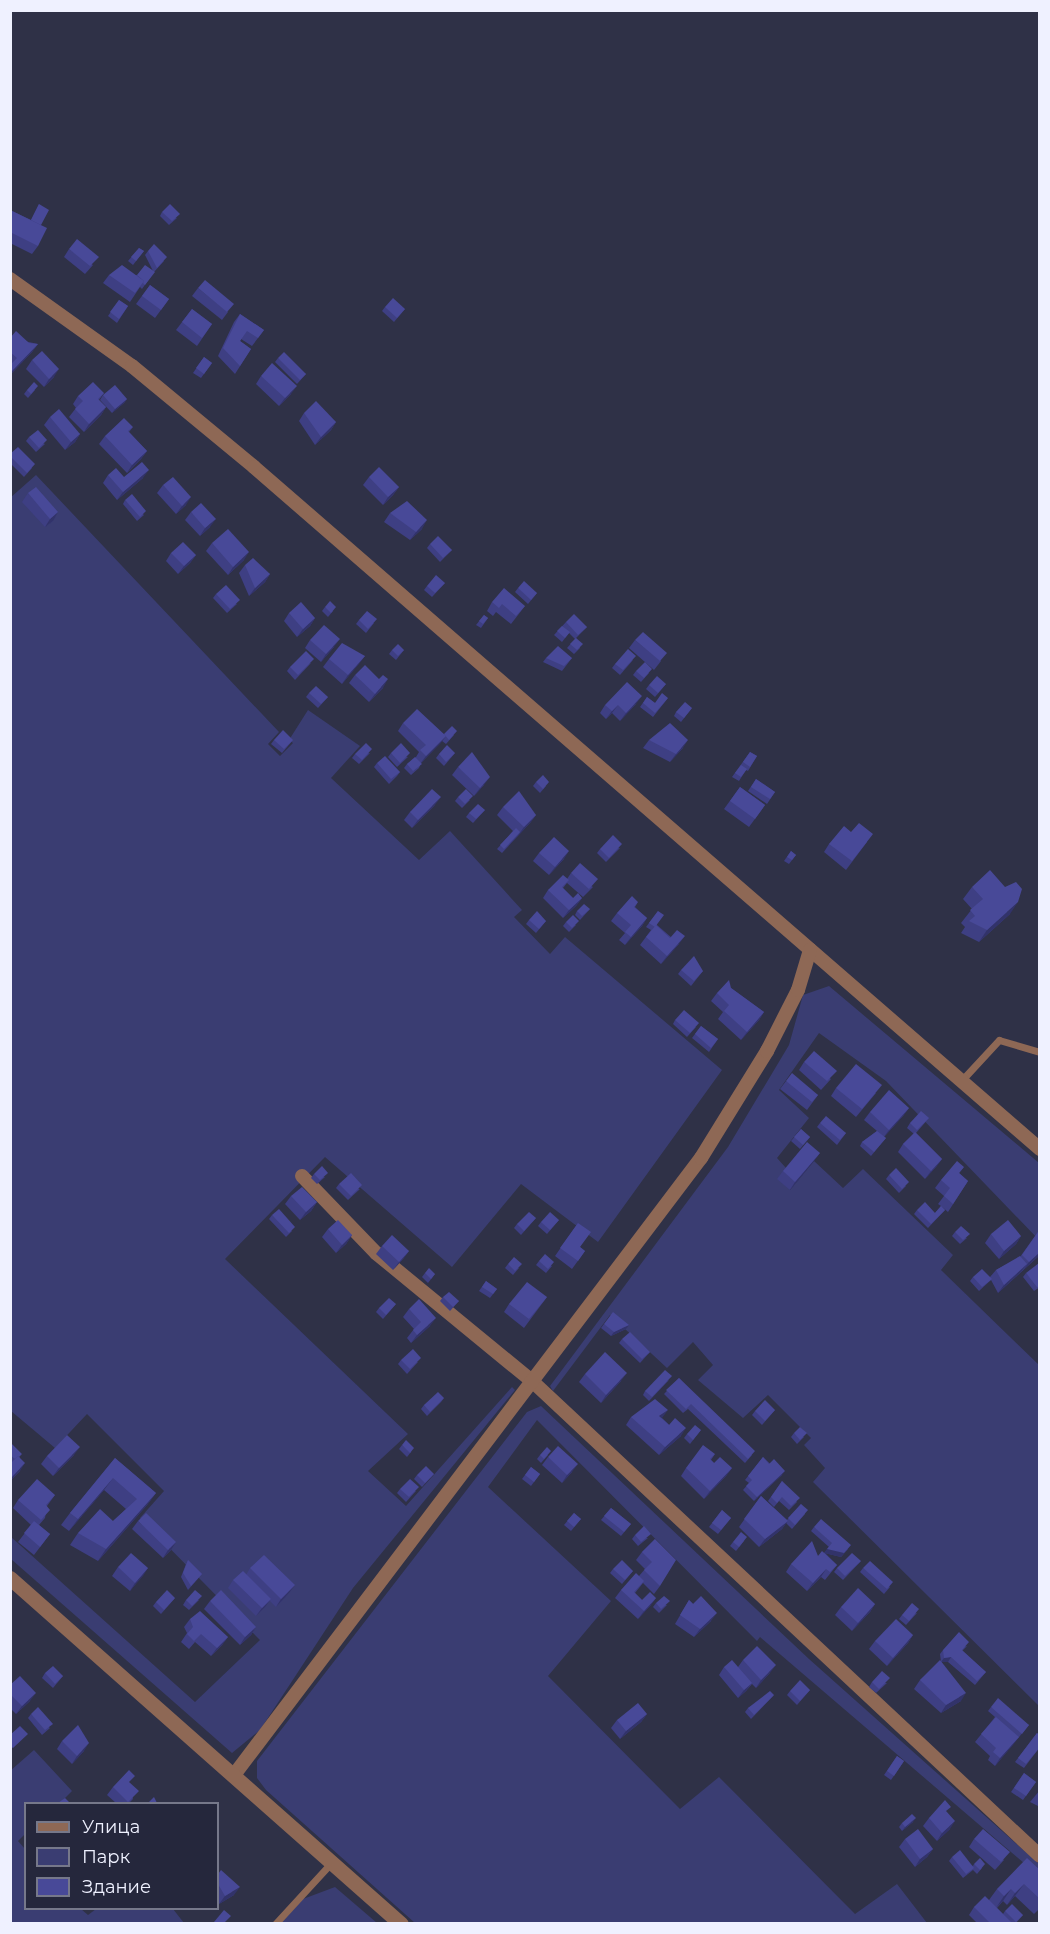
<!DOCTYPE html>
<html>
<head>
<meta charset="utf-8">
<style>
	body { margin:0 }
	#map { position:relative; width:1050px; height:1934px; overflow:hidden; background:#2f3147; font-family:Montserrat,sans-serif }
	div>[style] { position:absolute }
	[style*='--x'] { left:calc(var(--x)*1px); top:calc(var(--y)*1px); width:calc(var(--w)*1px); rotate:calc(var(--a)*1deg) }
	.green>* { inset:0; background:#3a3d72 }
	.service>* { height:7px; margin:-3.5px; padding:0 3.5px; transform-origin:3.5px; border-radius:3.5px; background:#8e6855 }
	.minor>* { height:14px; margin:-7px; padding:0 7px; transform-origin:7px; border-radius:7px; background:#8e6855 }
	.tertiary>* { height:15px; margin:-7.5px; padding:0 7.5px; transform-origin:7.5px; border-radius:7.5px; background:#8e6855 }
	.wall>* { inset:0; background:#3e3f83 }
	.shaded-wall>* { inset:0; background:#32336a }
	.building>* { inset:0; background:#484998 }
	span { translate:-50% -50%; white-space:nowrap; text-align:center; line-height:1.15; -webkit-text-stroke:4.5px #25273c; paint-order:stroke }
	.frame { position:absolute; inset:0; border:12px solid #eff1ff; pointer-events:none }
	.legend { position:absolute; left:24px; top:1802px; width:195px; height:108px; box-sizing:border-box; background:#25273c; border:2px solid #76788a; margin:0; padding:8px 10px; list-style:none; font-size:18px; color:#eff1ff }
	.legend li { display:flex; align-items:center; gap:12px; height:30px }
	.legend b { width:30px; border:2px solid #76788a }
</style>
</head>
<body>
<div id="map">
	<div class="green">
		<i style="clip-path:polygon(36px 475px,279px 732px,268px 744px,280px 756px,293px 743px,289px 740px,308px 710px,360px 746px,331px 778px,419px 860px,450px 831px,522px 910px,514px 917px,550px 954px,565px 937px,722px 1070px,598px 1242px,521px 1184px,452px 1267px,325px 1157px,225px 1259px,408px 1434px,368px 1471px,406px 1506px,512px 1387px,515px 1390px,353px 1588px,260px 1730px,232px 1753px,11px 1559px,11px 1537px,195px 1702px,260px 1640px,140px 1518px,164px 1491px,87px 1414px,55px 1448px,11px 1411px,10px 498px)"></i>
		<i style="clip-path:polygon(829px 986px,1039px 1163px,1039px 1240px,886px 1081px,819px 1033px,779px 1090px,809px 1118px,777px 1158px,786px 1168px,790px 1190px,814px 1161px,843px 1188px,863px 1169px,953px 1255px,941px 1270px,1039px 1365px,1039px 1706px,813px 1482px,825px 1468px,804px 1445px,811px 1438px,768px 1395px,743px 1418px,698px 1380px,713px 1365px,693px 1342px,667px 1368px,610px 1315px,553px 1391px,550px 1386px,728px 1147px,789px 1045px,803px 995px)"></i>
		<i style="clip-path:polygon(541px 1406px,809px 1659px,1039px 1864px,1039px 1876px,760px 1637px,757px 1641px,537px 1420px,488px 1487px,611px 1601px,548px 1676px,680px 1809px,719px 1777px,855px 1914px,897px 1884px,927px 1923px,415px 1923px,266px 1790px,257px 1778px,257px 1761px,527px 1412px)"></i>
		<i style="clip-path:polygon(34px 1750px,72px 1791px,60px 1803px,26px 1804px,25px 1834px,18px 1841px,25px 1849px,26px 1908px,81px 1909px,88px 1915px,96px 1909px,173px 1909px,184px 1923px,11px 1923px,10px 1771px)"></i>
		<i style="clip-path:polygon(335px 1887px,377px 1923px,281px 1923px,303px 1899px)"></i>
	</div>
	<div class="service">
		<i style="--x:961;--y:1081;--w:56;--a:-47.2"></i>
		<i style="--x:999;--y:1040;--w:43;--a:16.3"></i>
		<i style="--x:275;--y:1924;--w:84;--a:-47.4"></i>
	</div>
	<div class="minor">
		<i style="--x:10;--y:279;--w:150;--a:35.5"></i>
		<i style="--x:132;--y:366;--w:158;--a:39.6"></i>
		<i style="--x:254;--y:467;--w:1041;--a:40.95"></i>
		<i style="--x:302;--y:1176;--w:107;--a:46.1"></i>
		<i style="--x:376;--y:1253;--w:202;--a:39.4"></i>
		<i style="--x:532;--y:1381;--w:695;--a:43.08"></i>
		<i style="--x:234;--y:1775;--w:774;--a:-52.88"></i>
		<i style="--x:701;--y:1158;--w:126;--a:-58.3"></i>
		<i style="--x:767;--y:1051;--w:68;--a:-63.1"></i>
		<i style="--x:798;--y:990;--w:42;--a:-73.3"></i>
	</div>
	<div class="tertiary">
		<i style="--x:10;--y:1578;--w:522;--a:41.51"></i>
	</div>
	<div class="wall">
		<i style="clip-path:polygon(39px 204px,41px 225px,38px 246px,32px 254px,10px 243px,10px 210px,31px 220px)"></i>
		<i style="clip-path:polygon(162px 212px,177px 218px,169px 225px,160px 216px)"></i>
		<i style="clip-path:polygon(139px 248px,144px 251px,133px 265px,128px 261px)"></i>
		<i style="clip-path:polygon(69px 249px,93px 265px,85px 274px,64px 257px)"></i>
		<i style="clip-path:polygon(148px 251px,164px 261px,154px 272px,142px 289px,140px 287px,130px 302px,103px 283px,109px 275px,137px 275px,153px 271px,145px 255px)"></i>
		<i style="clip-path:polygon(150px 285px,169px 299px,155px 318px,136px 304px)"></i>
		<i style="clip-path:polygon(198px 288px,228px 312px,222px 320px,192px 296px)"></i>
		<i style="clip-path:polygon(119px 300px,128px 306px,117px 323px,108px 316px)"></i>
		<i style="clip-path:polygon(385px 307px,405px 309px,394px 322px,382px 311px)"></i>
		<i style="clip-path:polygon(192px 309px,212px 324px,197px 346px,176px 330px)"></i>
		<i style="clip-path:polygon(240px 314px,264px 330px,252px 346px,241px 339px,240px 341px,251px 349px,235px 374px,218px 356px,234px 322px)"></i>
		<i style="clip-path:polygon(10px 338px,38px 344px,32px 352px,10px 375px)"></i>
		<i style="clip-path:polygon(204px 357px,212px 363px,201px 378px,193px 373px)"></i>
		<i style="clip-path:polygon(278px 358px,306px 374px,297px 384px,275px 362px)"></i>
		<i style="clip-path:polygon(32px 360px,54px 377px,44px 387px,26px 369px)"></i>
		<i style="clip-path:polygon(261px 376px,291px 394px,279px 406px,256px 384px)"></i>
		<i style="clip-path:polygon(27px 390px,35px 390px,28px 398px,24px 394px)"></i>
		<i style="clip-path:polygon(104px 393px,99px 400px,106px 407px,101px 415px,84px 432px,69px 417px,76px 408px,73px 404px,78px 396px)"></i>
		<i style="clip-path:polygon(103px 395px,127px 399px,124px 403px,112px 413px,100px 400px)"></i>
		<i style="clip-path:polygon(304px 413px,336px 422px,331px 430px,315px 445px,299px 421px)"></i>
		<i style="clip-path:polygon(50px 417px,80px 434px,75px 442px,65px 450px,44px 425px)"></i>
		<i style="clip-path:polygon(133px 427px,129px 432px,147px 451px,141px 459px,127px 473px,99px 444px,105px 436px)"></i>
		<i style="clip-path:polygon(29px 437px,45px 444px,36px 452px,26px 441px)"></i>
		<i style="clip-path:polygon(10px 454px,32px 468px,24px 477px,10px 463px)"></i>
		<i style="clip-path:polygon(108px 475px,124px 477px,143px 478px,117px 500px,103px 483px)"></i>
		<i style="clip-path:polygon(369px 477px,399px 487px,393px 495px,383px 505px,363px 485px)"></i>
		<i style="clip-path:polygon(163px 485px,186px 505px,176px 514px,157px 493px)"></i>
		<i style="clip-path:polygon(28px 493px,53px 521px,45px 527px,22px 502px)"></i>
		<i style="clip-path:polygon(125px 500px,144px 515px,137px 521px,123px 504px)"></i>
		<i style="clip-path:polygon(191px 512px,210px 527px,200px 536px,185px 520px)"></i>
		<i style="clip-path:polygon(390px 513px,422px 529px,410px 540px,384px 522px)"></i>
		<i style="clip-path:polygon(212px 543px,244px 560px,228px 575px,206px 551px)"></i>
		<i style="clip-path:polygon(430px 544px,452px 550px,440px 562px,427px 548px)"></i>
		<i style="clip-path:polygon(171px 553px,196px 555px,190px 563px,178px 574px,166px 561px)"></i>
		<i style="clip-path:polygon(245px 565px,270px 574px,265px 582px,249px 596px,239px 573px)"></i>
		<i style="clip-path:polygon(445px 583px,432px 597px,424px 590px,427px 586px)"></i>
		<i style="clip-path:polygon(518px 588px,537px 593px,528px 604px,515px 592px)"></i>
		<i style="clip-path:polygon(216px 594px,237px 604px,227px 613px,213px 598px)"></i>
		<i style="clip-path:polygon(492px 602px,525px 606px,511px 624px,496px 612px,493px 616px,487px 611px)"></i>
		<i style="clip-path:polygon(325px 607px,333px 611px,328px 617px,322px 611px)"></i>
		<i style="clip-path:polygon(289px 613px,315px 618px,310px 626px,297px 637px,284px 621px)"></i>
		<i style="clip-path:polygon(484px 615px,488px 618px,481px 628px,476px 625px)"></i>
		<i style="clip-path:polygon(359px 620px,374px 623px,366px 633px,356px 624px)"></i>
		<i style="clip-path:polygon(566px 622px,587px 627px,576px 638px,580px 648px,574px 654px,567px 648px,575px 639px,569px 633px,562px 642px,554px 635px)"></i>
		<i style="clip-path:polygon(310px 640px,334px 647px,321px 662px,305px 648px)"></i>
		<i style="clip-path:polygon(635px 640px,661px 661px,654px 670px,629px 648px)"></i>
		<i style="clip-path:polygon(392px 650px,404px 650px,396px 660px,389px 654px)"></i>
		<i style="clip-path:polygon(365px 656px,342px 684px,323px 667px,329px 659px)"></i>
		<i style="clip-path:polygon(546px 658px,572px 658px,562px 671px,543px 662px)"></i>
		<i style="clip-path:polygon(633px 660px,620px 675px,612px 668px,615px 664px)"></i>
		<i style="clip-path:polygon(311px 663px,295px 680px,287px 671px,290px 667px)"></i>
		<i style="clip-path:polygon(636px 671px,649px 673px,641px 682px,633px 675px)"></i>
		<i style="clip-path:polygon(355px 675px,383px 688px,369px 702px,349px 683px)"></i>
		<i style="clip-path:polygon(666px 684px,655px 697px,646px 689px,649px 685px)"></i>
		<i style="clip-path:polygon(309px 693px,328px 697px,318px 708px,306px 697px)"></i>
		<i style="clip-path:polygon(647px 697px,655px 703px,668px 698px,653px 717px,640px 707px)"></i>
		<i style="clip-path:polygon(636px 704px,620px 721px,612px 713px,606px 719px,600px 713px,605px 705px)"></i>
		<i style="clip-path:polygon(692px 708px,681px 722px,674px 716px,676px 712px)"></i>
		<i style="clip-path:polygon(403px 723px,444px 734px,454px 735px,446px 744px,442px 741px,421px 763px,419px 768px,411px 775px,404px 768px,407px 764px,416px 757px,419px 752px,398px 731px)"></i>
		<i style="clip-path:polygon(274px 740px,293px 740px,282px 753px,271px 744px)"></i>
		<i style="clip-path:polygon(649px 740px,683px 748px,670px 762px,643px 748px)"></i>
		<i style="clip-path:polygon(750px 752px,757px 756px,748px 771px,746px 770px,739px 781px,732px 777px)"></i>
		<i style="clip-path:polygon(370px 753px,359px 764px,352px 758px,355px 754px)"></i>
		<i style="clip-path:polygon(391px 753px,408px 757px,397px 767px,388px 757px)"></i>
		<i style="clip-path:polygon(455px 753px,444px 766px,436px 758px,439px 754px)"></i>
		<i style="clip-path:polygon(377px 763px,400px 772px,397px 776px,389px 784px,374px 767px)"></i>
		<i style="clip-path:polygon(458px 767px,484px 785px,474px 796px,452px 775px)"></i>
		<i style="clip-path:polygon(756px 779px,775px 792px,767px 804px,748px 791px)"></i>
		<i style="clip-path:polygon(536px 782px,546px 786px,540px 793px,533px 786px)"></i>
		<i style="clip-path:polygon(740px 787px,765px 805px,749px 827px,724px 809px)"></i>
		<i style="clip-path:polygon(458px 797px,470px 800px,462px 808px,455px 801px)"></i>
		<i style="clip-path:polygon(435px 805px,412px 828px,404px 820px,410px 812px)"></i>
		<i style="clip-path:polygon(503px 807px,536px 815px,530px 823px,502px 853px,497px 849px,513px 831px,497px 815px)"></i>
		<i style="clip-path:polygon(485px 810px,473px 823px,466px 817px,469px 813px)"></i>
		<i style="clip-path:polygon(851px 832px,867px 842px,846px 870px,824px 852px,829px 844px)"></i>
		<i style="clip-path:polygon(620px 848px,606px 862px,597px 853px,600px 849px)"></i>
		<i style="clip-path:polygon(791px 851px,796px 855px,789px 864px,784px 861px)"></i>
		<i style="clip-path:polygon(539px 853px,564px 859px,549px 875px,533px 861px)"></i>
		<i style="clip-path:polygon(571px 873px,593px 887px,583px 897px,567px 883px,563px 888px,573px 898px,582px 898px,576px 906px,563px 918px,543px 898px,548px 890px,567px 879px)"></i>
		<i style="clip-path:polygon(972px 887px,1010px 914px,979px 942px,961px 933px,965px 927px,961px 923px,972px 909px,963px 899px)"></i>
		<i style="clip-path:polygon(638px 902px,635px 907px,647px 918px,642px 926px,625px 945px,619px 940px,625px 933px,611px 921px,617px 913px)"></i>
		<i style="clip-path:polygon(590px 909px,580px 920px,575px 915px,577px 911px)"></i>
		<i style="clip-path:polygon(658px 911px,657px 925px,679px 944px,661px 964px,640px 945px,651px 930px,646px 927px)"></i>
		<i style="clip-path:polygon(529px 920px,546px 921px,536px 933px,526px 924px)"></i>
		<i style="clip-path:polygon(566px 922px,576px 925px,569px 932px,563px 926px)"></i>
		<i style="clip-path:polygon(681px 970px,703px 971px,691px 986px,678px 974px)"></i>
		<i style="clip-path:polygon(731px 988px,764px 1012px,759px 1020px,741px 1040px,718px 1019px,723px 1012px,711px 1001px,717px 993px)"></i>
		<i style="clip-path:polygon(675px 1020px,696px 1027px,687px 1037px,673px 1024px)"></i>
		<i style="clip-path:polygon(701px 1026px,718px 1039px,709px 1052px,692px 1038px)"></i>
		<i style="clip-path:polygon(804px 1062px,831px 1079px,821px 1090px,799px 1070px)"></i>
		<i style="clip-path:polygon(786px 1081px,818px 1095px,807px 1110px,780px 1089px)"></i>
		<i style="clip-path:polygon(836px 1088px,876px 1093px,856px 1117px,831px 1096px)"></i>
		<i style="clip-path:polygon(909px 1108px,903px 1116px,884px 1137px,886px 1138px,871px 1156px,860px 1146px,862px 1142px,877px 1131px,864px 1120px,870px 1112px)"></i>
		<i style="clip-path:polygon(929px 1118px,916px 1133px,942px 1159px,936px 1167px,925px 1179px,898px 1152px,903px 1144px,914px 1134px,907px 1128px,910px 1123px)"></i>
		<i style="clip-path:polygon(820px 1123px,846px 1133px,837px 1145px,817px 1127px)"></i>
		<i style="clip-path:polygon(801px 1129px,810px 1137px,800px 1149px,791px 1141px)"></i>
		<i style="clip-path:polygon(820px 1153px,790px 1190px,777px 1179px,783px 1171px)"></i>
		<i style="clip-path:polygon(964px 1167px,959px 1173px,968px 1181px,948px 1212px,941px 1206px,945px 1210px,928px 1228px,914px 1214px,917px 1210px,935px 1213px,941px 1206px,938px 1204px,944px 1196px,935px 1188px,941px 1180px)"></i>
		<i style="clip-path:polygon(314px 1174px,325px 1177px,317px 1184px,311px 1178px)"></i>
		<i style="clip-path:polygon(889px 1175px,906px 1186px,899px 1193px,886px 1179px)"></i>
		<i style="clip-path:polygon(339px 1184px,360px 1189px,348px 1200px,336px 1188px)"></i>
		<i style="clip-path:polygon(291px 1196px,317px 1202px,311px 1211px,300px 1220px,285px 1204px)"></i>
		<i style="clip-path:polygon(272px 1215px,292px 1231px,286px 1237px,269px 1219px)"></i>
		<i style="clip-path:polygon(536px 1218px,521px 1235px,514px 1228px,517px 1224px)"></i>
		<i style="clip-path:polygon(559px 1220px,547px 1234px,538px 1226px,541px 1222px)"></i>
		<i style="clip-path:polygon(578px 1223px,580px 1247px,585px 1251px,572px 1269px,555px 1256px)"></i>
		<i style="clip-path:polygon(328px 1229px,352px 1235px,346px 1244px,336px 1253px,322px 1237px)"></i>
		<i style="clip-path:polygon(1040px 1229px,1040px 1255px,998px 1293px,991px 1280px,979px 1291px,970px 1281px,973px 1277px,990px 1277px,996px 1270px,1020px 1257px)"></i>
		<i style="clip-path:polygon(955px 1232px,967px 1238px,960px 1244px,952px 1236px)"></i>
		<i style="clip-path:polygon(991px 1234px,1021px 1236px,1016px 1244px,999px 1259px,985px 1243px)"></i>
		<i style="clip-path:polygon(382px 1246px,409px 1251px,403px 1259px,393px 1270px,376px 1254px)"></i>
		<i style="clip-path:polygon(539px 1261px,552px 1266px,546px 1273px,536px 1265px)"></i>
		<i style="clip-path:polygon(508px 1264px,519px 1268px,513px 1275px,505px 1268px)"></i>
		<i style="clip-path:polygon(425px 1273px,435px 1274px,428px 1283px,422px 1277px)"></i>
		<i style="clip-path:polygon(1026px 1273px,1040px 1287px,1034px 1291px,1023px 1277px)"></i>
		<i style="clip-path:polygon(486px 1281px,497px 1289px,490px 1298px,479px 1291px)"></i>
		<i style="clip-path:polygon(443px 1297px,459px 1301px,450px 1311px,440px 1301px)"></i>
		<i style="clip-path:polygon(547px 1297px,524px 1328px,504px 1312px,509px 1304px)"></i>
		<i style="clip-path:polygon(396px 1304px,383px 1319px,376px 1312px,379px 1308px)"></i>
		<i style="clip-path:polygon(409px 1309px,430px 1326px,411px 1343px,407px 1338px,414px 1329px,403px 1317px)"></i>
		<i style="clip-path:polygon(604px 1324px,626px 1329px,611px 1336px,601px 1328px)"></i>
		<i style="clip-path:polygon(622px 1339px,650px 1352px,640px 1363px,619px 1343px)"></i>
		<i style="clip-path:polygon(401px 1360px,418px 1362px,407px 1374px,398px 1364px)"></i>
		<i style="clip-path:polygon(585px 1374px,621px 1381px,601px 1403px,579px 1382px)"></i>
		<i style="clip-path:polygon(679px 1378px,752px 1455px,745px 1463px,688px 1409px,683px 1413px,664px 1394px)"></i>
		<i style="clip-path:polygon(669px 1380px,649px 1401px,643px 1395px,645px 1391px)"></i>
		<i style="clip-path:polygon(444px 1398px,441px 1402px,427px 1416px,421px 1409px,424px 1405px)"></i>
		<i style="clip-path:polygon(775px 1410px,762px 1425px,752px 1415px,755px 1411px)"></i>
		<i style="clip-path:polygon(631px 1417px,662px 1418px,681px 1436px,659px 1455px,626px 1425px)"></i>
		<i style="clip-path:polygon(701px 1430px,690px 1444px,684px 1438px,687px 1434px)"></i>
		<i style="clip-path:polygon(794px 1433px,804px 1437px,797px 1444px,791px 1437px)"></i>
		<i style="clip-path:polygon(10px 1442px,20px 1458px,20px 1471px,10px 1481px,10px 1464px,11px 1463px,10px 1462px)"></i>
		<i style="clip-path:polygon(402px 1445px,411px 1452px,407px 1457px,399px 1449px)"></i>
		<i style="clip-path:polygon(715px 1454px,711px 1460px,714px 1463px,732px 1468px,726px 1476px,704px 1499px,681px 1476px,686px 1468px)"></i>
		<i style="clip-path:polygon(74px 1455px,53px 1476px,41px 1464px,47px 1456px)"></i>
		<i style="clip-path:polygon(540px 1455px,548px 1455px,541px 1463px,537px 1459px)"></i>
		<i style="clip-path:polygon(548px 1457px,572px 1472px,562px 1483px,542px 1465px)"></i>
		<i style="clip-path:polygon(763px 1457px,782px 1475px,754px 1501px,743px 1490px,749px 1483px,745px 1480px)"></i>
		<i style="clip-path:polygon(115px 1458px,156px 1493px,147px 1505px,98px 1561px,70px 1545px,78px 1533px,113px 1521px,126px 1509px,104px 1490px,69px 1531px,61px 1525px,70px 1513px)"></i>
		<i style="clip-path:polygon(531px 1467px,540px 1474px,531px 1486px,522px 1479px)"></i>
		<i style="clip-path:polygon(434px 1474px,422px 1487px,414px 1479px,417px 1475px)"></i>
		<i style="clip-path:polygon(782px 1481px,797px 1502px,789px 1510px,779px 1501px,774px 1507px,768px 1501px)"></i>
		<i style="clip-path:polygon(400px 1489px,416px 1491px,406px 1502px,397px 1493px)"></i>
		<i style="clip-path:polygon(55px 1495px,47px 1506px,45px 1518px,39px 1525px,50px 1534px,34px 1555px,18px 1542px,31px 1525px,13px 1508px,18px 1500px)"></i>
		<i style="clip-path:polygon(761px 1496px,787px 1520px,801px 1504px,805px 1514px,792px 1529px,786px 1523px,782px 1529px,759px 1547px,739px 1527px)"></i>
		<i style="clip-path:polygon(611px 1508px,631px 1524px,621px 1536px,601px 1520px)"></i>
		<i style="clip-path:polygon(722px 1510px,731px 1518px,718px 1534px,709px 1527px)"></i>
		<i style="clip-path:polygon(574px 1513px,581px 1519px,571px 1531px,564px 1525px)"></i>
		<i style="clip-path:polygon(138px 1521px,171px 1550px,163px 1558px,132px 1529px)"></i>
		<i style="clip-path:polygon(814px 1527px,848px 1549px,841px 1557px,825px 1553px,837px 1565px,825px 1580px,821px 1577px,807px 1591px,786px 1572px,791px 1564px,818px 1556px,824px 1553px,829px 1547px,811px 1531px)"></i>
		<i style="clip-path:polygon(635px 1535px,648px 1538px,638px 1546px,632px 1539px)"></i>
		<i style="clip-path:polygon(655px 1539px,660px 1586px,654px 1594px,643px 1583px,635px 1593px,642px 1600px,656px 1598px,650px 1606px,638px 1619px,615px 1598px,621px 1590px,639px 1576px,645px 1569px,636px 1560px,642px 1552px)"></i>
		<i style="clip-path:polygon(744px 1541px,736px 1551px,730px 1546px,733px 1542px)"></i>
		<i style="clip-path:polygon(188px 1560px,202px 1574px,188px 1590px,181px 1577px,186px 1564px)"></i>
		<i style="clip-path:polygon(861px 1561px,843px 1580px,834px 1572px,837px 1568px)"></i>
		<i style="clip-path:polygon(118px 1567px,148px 1568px,130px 1591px,112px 1576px)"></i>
		<i style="clip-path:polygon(250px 1568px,289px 1593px,276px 1607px,270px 1601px,256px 1616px,228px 1588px,233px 1580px,246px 1575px)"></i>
		<i style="clip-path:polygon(863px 1568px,890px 1587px,884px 1594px,860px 1572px)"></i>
		<i style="clip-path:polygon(613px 1569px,633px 1571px,622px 1584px,610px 1573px)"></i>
		<i style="clip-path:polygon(175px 1598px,161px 1614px,153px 1606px,156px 1602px)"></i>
		<i style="clip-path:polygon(186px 1600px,199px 1600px,189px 1610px,183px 1605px)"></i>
		<i style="clip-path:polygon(689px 1600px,711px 1621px,694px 1637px,675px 1624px)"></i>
		<i style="clip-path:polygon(210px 1601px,256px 1627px,251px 1635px,240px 1645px,204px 1609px)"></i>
		<i style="clip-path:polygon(656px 1603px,667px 1605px,659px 1613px,653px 1607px)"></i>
		<i style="clip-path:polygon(875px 1604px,870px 1612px,852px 1631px,835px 1615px,841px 1607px)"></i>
		<i style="clip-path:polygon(917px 1613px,906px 1625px,899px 1619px,902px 1615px)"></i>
		<i style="clip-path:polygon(190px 1619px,228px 1637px,222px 1645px,211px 1656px,195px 1642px,189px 1649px,181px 1642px,187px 1633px,184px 1627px)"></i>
		<i style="clip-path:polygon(913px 1635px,908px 1643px,887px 1666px,869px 1649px,875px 1641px)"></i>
		<i style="clip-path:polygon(967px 1646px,962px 1651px,986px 1672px,975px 1685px,948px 1662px,941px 1662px,961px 1701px,941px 1713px,914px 1689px,920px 1680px,941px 1662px,940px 1654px,943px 1650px)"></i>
		<i style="clip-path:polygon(743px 1660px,770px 1673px,756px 1688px,752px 1684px,746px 1691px,738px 1698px,719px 1675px,724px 1667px,738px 1667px)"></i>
		<i style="clip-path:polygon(45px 1673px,63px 1676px,53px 1688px,42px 1678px)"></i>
		<i style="clip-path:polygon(872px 1682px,887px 1683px,876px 1693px,869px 1687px)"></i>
		<i style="clip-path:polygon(10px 1685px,30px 1701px,16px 1714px,10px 1708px)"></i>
		<i style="clip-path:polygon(810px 1690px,797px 1705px,787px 1695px,790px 1691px)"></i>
		<i style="clip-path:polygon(774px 1695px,751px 1719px,745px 1712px,748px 1708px)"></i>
		<i style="clip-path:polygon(991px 1707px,1029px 1725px,995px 1766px,988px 1760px,990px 1756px,975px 1742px,995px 1717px,988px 1711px)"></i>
		<i style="clip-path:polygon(31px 1714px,50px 1728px,42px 1735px,28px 1718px)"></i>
		<i style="clip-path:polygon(647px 1714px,641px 1722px,620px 1739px,611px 1728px,617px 1720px)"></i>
		<i style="clip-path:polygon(1037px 1733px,1040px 1747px,1024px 1768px,1015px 1762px)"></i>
		<i style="clip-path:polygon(62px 1741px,84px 1751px,72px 1764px,57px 1749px)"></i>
		<i style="clip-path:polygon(897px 1756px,904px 1761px,891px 1780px,884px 1775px)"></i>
		<i style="clip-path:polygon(1024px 1773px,1036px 1782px,1023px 1800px,1011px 1792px)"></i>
		<i style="clip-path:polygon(130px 1783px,133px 1799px,129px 1803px,116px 1803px,107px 1795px,113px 1787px)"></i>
		<i style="clip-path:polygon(1040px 1790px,1040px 1807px,1030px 1802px)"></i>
		<i style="clip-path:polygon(947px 1812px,950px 1829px,937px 1841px,923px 1826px,929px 1818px)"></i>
		<i style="clip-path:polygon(913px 1822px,902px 1831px,899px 1827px,902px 1823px)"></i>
		<i style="clip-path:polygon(905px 1839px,933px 1849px,927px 1857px,915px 1867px,899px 1847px)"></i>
		<i style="clip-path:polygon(974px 1839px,1004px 1860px,995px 1870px,969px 1847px)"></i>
		<i style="clip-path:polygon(952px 1857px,973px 1866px,974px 1864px,982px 1868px,977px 1874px,973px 1870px,963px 1878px,949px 1861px)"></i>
		<i style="clip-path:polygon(1040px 1870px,1040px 1908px,1034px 1914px,1015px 1896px,1007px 1905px,1003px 1901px,997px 1908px,1003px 1914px,1005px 1911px,1023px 1915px,1016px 1923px,977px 1923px,969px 1915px,974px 1907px,989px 1900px,997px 1889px)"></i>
		<i style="clip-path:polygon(218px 1874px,234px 1895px,219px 1904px,218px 1901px)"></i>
	</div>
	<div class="shaded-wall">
		<i style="clip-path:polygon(38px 344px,32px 352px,10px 375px,10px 373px)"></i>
		<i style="clip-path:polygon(59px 369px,54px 377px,44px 387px,49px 379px)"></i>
		<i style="clip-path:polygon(297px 386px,291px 394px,279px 406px,285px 398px)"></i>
		<i style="clip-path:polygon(127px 399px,124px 403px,112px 413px,115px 409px)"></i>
		<i style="clip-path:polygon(106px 407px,101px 415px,84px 432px,89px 424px)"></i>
		<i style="clip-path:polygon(336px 422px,331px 430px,315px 445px,321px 437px)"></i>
		<i style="clip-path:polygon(80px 434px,75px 442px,65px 450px,71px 442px)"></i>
		<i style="clip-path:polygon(147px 451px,141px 459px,127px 473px,132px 465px)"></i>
		<i style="clip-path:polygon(149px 470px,143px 478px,117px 500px,123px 492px)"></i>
		<i style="clip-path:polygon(399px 487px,393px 495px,383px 505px,388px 497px)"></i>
		<i style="clip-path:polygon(191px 497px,186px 505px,176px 514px,182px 506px)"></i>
		<i style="clip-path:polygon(58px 512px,53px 521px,45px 527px,50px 519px)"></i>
		<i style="clip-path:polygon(216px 519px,210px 527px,200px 536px,205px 528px)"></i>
		<i style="clip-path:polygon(427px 520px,422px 529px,410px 540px,416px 532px)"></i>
		<i style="clip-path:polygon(249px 552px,244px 560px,228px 575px,233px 567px)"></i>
		<i style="clip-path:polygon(196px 555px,190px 563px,178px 574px,184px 566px)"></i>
		<i style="clip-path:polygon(270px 574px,265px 582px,249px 596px,255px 588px)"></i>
		<i style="clip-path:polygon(315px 618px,310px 626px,297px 637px,303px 629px)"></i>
		<i style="clip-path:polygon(340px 639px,334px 647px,321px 662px,326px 654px)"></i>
		<i style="clip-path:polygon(365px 656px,359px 664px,342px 684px,348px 675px)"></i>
		<i style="clip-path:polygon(388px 679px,383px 688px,369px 702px,375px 694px)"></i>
		<i style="clip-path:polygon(642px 696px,636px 704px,620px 721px,626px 713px)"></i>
		<i style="clip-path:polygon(618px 705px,612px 713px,606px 719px,612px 711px)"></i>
		<i style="clip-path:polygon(446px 736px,440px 744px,420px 764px,426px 756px)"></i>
		<i style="clip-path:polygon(688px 740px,683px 748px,670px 762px,676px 754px)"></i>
		<i style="clip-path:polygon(490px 777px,484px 785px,474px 796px,480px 788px)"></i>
		<i style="clip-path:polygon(441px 797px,435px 805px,412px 828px,418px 820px)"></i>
		<i style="clip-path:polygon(536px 815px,530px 823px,502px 853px,519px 834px,524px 827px)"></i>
		<i style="clip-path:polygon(569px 851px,564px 859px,549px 875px,555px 867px)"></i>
		<i style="clip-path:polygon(582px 898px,576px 906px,563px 918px,569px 910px)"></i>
		<i style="clip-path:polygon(1018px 902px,1010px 914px,979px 942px,987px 930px)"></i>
		<i style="clip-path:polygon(647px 918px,642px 926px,625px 945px,631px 937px)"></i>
		<i style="clip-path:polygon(685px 936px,679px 944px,661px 964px,667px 956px)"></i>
		<i style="clip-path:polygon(764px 1012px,759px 1020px,741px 1040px,747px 1032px)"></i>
		<i style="clip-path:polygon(909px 1108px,903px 1116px,883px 1138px,889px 1130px)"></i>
		<i style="clip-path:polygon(820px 1153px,814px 1161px,790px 1190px,795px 1182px)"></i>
		<i style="clip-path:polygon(942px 1159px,936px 1167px,925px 1179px,931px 1171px)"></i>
		<i style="clip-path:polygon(317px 1202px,311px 1211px,300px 1220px,306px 1212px)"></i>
		<i style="clip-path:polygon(352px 1235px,346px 1244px,336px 1253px,342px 1245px)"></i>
		<i style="clip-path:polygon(1021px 1236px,1016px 1244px,999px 1259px,1004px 1251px)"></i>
		<i style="clip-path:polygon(409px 1251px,403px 1259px,393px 1270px,399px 1262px)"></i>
		<i style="clip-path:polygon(1040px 1252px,1040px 1255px,1023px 1270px,1029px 1262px)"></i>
		<i style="clip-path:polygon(1027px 1264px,1021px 1272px,998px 1293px,1004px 1285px)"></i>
		<i style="clip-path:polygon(436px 1318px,430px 1326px,411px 1343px,417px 1335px)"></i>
		<i style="clip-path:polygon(629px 1325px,626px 1329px,611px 1336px,614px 1332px)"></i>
		<i style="clip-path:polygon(627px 1373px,621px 1381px,601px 1403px,606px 1395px)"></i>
		<i style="clip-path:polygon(668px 1410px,662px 1418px,653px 1424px,659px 1416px)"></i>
		<i style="clip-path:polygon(686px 1428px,681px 1436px,659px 1455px,665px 1447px)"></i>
		<i style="clip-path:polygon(80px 1447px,74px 1455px,53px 1476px,59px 1468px)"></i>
		<i style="clip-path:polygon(25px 1463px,20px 1471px,10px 1481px,10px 1479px)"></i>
		<i style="clip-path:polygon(578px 1464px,572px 1472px,562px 1483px,567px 1475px)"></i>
		<i style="clip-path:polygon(732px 1468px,726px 1476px,704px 1499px,710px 1491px)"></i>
		<i style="clip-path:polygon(785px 1471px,782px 1475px,754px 1501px,757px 1497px)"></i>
		<i style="clip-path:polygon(113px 1478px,104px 1490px,69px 1531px,78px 1519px)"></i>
		<i style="clip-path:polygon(156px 1493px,147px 1505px,98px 1561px,106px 1549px)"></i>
		<i style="clip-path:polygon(788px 1521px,782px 1529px,759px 1547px,765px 1539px)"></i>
		<i style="clip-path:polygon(176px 1542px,171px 1550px,163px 1558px,168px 1550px)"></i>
		<i style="clip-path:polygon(851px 1545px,841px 1557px,824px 1553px,827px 1549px)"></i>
		<i style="clip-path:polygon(148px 1568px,143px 1576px,130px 1591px,135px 1583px)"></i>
		<i style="clip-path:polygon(826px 1569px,821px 1577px,807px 1591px,813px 1583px)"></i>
		<i style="clip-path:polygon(295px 1585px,289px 1593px,276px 1607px,281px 1599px)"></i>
		<i style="clip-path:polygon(656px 1598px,650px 1606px,638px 1619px,644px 1611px)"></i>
		<i style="clip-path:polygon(271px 1599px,265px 1607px,256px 1616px,262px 1608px)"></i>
		<i style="clip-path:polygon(875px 1604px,870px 1612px,852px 1631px,858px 1623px)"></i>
		<i style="clip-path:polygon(717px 1613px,711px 1621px,694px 1637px,700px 1629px)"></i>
		<i style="clip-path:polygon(256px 1627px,251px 1635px,240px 1645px,245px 1637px)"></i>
		<i style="clip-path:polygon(913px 1635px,908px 1643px,887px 1666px,893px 1658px)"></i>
		<i style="clip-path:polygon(228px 1637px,222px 1645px,211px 1656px,217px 1648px)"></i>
		<i style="clip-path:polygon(951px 1657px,948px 1662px,941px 1662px,944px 1658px)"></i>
		<i style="clip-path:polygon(776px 1665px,770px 1673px,756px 1688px,761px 1680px)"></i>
		<i style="clip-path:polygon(752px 1683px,746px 1691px,738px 1698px,744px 1690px)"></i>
		<i style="clip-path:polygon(36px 1693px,30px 1701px,16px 1714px,22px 1706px)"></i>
		<i style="clip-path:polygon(966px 1693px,961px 1701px,941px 1713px,946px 1705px)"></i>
		<i style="clip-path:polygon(647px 1714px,641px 1722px,620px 1739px,626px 1731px)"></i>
		<i style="clip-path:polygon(1019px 1737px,1013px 1745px,995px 1766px,1000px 1758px)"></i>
		<i style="clip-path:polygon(89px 1743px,84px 1751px,72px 1764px,77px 1756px)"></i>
		<i style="clip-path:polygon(916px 1818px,913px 1822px,902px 1831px,905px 1827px)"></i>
		<i style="clip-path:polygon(955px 1821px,950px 1829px,937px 1841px,942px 1833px)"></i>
		<i style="clip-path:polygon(933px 1849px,927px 1857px,915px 1867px,920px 1859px)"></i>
		<i style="clip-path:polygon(1024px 1884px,1015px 1896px,1007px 1905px,1015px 1893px)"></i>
		<i style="clip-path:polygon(240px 1887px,234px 1895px,219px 1904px,225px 1896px)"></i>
		<i style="clip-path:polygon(1011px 1889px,1003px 1901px,996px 1908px,1004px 1896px)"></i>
	</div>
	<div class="building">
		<i style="clip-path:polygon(39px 204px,49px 210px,41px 225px,31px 220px)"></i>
		<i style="clip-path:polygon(170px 204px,180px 214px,172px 221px,162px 212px)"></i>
		<i style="clip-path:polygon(10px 210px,47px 228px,38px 246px,10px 232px)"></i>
		<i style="clip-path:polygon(77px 239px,99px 257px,90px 266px,69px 249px)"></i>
		<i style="clip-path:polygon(154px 244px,167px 257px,157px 268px,148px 251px)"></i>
		<i style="clip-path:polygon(139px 248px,144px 251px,136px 261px,131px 257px)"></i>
		<i style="clip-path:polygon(122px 265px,144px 281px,135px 293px,109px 275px)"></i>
		<i style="clip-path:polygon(145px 265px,155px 272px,145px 285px,143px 283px,144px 281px,137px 275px)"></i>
		<i style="clip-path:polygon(205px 280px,234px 304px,227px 312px,198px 288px)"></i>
		<i style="clip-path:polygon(150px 285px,169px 299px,161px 310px,142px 296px)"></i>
		<i style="clip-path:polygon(393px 298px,405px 309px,397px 318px,385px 307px)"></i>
		<i style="clip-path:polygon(119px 300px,128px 306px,119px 319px,110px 312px)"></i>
		<i style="clip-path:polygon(192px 309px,212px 324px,202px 338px,182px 322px)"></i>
		<i style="clip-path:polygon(240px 314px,264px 330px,258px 338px,247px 331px,240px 341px,251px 349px,240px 366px,223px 348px)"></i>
		<i style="clip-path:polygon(16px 331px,29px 343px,38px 344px,10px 373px,10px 362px,12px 363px,17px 358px,10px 352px,10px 338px)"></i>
		<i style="clip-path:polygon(42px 351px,59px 369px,49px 379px,32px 360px)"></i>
		<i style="clip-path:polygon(284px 352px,306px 374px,300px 380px,278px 358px)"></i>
		<i style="clip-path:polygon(204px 357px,212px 363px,204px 374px,196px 368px)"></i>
		<i style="clip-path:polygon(272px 363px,297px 386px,285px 398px,261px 376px)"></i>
		<i style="clip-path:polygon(34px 382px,38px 386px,31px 394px,27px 390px)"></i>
		<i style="clip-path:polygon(93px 382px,104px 393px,98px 399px,106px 407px,89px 424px,75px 409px,83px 401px,78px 396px)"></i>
		<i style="clip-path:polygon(115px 385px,127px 399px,115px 409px,103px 395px)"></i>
		<i style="clip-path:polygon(316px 401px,336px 422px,321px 437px,304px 413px)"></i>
		<i style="clip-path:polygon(59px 409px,80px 434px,71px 442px,50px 417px)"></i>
		<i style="clip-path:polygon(124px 418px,133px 427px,128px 431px,147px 451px,132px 465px,105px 436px)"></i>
		<i style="clip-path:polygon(38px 430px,47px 440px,39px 448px,29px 437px)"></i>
		<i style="clip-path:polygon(18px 447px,35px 464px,27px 473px,10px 456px,10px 454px)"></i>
		<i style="clip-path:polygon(142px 462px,149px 470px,123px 492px,108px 475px,116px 468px,124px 477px)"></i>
		<i style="clip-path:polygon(379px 467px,399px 487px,388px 497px,369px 477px)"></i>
		<i style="clip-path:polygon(173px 477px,191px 497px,182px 506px,163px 485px)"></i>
		<i style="clip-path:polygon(36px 487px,58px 512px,50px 519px,28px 493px)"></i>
		<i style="clip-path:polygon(132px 494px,146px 511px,140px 517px,125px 500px)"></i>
		<i style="clip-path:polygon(407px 501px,427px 520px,416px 532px,390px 513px)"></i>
		<i style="clip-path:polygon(201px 503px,216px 519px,205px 528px,191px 512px)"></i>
		<i style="clip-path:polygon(228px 529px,249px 552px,233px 567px,212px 543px)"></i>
		<i style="clip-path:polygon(438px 536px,452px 550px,443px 558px,430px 544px)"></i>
		<i style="clip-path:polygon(183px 542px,196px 555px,184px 566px,171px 553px)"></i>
		<i style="clip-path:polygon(253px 558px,270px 574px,255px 588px,245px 565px)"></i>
		<i style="clip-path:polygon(436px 575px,445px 583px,435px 593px,427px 586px)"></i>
		<i style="clip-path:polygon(524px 581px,537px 593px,531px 600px,518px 588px)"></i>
		<i style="clip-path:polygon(226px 585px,240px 600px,230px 609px,216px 594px)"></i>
		<i style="clip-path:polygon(504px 588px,525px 606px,516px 616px,502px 604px,499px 608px,492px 602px)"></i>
		<i style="clip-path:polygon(330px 601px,336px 607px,331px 613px,325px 607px)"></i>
		<i style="clip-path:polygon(301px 602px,315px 618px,303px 629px,289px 613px)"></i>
		<i style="clip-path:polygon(367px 611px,377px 619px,368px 629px,359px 620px)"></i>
		<i style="clip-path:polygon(574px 614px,587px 627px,578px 635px,566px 622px)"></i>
		<i style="clip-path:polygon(484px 615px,488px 618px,483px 624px,479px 621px)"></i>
		<i style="clip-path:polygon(324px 625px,340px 639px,326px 654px,310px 640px)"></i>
		<i style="clip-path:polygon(562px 626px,570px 632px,565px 638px,557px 631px)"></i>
		<i style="clip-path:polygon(643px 632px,667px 653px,660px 661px,635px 640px)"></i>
		<i style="clip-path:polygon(576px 638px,583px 644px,577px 650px,570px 644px)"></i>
		<i style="clip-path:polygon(342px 643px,365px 656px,348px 675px,329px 659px)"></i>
		<i style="clip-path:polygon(398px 644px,404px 650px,398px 656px,392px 650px)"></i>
		<i style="clip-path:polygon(558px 646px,572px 658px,564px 666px,546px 658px)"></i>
		<i style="clip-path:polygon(628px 649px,636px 656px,623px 670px,615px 664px)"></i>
		<i style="clip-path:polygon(306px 651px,314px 659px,298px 675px,290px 667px)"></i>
		<i style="clip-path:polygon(645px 662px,652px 669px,644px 678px,636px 671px)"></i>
		<i style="clip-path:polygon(365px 665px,379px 679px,383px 675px,388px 679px,375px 694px,355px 675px)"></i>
		<i style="clip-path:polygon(657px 676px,666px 684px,658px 693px,649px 685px)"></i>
		<i style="clip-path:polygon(627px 682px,642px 696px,626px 713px,618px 705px,612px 711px,605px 705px)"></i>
		<i style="clip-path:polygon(316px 686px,328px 697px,321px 704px,309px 693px)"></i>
		<i style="clip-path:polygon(662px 693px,668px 698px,655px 713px,643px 703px,647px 697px,655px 703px)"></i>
		<i style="clip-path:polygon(685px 702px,692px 708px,684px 718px,676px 712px)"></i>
		<i style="clip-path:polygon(417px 709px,446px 736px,426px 756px,420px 750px,426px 745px,403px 723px)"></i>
		<i style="clip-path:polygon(670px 723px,688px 740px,676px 754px,649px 740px)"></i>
		<i style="clip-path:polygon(452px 726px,457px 731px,449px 740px,444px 734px)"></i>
		<i style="clip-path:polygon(283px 730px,293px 740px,284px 749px,274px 740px)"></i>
		<i style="clip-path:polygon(366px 743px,372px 749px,362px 760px,355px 754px)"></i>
		<i style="clip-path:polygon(401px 743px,410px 753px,400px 763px,391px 753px)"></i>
		<i style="clip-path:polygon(447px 745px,455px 753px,446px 762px,439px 754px)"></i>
		<i style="clip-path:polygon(472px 752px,490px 777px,480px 788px,458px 767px)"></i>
		<i style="clip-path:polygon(750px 752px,757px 756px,750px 767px,743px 762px)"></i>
		<i style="clip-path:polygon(385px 756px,400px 772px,391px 779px,377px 763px)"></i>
		<i style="clip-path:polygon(415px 757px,422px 764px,413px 771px,407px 764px)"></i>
		<i style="clip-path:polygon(741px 765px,747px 769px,741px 777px,735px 773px)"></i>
		<i style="clip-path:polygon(543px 775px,549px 782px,543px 789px,536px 782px)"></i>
		<i style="clip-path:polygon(756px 779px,775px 792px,770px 799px,751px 787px)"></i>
		<i style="clip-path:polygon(740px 787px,765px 805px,755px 819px,730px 801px)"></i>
		<i style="clip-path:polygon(432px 789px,441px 797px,418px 820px,410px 812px)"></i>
		<i style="clip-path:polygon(466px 789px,473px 796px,465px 804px,458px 797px)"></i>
		<i style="clip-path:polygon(519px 791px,536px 815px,524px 827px,503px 807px)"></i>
		<i style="clip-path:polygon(478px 804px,485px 810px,476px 819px,469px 813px)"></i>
		<i style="clip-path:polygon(859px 823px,873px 834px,852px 861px,829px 844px,844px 826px,851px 832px)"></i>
		<i style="clip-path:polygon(516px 828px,520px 832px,504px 849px,500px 845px)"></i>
		<i style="clip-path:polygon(613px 835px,622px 844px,609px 858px,600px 849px)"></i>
		<i style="clip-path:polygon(554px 837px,569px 851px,555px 867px,539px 853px)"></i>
		<i style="clip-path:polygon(791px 851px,796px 855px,792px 860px,787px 857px)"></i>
		<i style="clip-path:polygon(580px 863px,598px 879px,589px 889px,571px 873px)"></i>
		<i style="clip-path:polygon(990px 870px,1005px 887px,1016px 882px,1022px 889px,1018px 902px,987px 930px,969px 921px,975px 916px,970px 910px,983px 899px,972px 887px)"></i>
		<i style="clip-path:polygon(563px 875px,569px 880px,562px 887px,573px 898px,578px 893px,582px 898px,569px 910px,548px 890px)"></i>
		<i style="clip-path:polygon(632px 896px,638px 902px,634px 907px,647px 918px,631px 937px,625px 932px,631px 925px,617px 913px)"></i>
		<i style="clip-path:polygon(584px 904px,590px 909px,582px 916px,577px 911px)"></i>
		<i style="clip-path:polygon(537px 911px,546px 921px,539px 929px,529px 920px)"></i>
		<i style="clip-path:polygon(658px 911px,664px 915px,655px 927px,649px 923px)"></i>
		<i style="clip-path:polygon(573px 915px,579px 921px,572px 928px,566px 922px)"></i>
		<i style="clip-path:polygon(656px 925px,670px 938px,677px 930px,685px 936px,667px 956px,646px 937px)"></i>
		<i style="clip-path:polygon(694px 956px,703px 971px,694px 981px,681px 970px)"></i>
		<i style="clip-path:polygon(729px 980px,731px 988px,764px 1012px,747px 1032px,724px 1011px,729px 1005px,717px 993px)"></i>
		<i style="clip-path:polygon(684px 1010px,699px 1023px,690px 1033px,675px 1020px)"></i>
		<i style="clip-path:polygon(701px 1026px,718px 1039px,711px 1048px,695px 1034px)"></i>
		<i style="clip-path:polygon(814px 1051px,837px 1071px,827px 1081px,804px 1062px)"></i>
		<i style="clip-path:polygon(856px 1064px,882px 1085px,862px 1109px,836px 1088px)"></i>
		<i style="clip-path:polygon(792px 1073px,818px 1095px,812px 1102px,786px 1081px)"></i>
		<i style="clip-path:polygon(889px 1090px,909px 1108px,889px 1130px,870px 1112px)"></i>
		<i style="clip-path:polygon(921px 1111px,929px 1118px,917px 1130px,910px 1123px)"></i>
		<i style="clip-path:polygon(826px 1116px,846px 1133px,840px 1140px,820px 1123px)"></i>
		<i style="clip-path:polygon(801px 1129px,810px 1137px,803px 1145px,794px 1137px)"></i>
		<i style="clip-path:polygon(877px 1131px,886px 1138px,874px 1152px,862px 1142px)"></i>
		<i style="clip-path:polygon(915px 1132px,942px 1159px,931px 1171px,903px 1144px)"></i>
		<i style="clip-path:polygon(807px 1142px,820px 1153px,795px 1182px,783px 1171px)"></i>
		<i style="clip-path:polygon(957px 1161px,964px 1167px,959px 1173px,968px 1181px,953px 1204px,944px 1196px,950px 1188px,941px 1180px)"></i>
		<i style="clip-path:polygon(322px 1166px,328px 1173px,320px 1180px,314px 1174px)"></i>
		<i style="clip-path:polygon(896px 1168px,909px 1182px,902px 1189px,889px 1175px)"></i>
		<i style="clip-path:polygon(351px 1173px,362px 1185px,351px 1196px,339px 1184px)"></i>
		<i style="clip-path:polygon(302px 1187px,317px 1202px,306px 1212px,291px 1196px)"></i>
		<i style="clip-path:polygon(925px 1202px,935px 1213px,941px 1206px,945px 1210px,931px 1224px,917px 1210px)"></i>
		<i style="clip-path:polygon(279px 1209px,295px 1227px,289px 1233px,272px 1215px)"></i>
		<i style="clip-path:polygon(529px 1212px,536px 1218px,524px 1231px,517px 1224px)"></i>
		<i style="clip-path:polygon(550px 1212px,559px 1220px,550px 1230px,541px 1222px)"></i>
		<i style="clip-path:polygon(338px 1220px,352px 1235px,342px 1245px,328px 1229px)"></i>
		<i style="clip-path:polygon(1008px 1220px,1021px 1236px,1004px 1251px,991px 1234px)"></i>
		<i style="clip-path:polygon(578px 1223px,591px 1232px,580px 1247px,585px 1251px,578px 1261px,560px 1248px)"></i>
		<i style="clip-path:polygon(961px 1226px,970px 1234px,963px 1240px,955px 1232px)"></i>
		<i style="clip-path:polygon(1040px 1229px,1040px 1252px,1029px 1262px,1022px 1255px)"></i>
		<i style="clip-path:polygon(392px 1235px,409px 1251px,399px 1262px,382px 1246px)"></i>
		<i style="clip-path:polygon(545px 1254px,554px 1262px,548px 1269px,539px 1261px)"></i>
		<i style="clip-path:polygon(1020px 1256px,1027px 1264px,1004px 1285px,996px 1270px)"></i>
		<i style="clip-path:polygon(514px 1257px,522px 1264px,515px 1271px,508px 1264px)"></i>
		<i style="clip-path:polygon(1039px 1263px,1040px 1286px,1037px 1287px,1026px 1273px)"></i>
		<i style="clip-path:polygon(429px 1268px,435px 1274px,431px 1279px,425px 1273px)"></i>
		<i style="clip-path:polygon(982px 1269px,992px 1279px,982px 1287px,973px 1277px)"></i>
		<i style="clip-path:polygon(486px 1281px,497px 1289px,493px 1294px,482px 1287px)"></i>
		<i style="clip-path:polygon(527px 1282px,547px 1297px,529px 1319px,509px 1304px)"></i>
		<i style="clip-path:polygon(449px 1292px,459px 1301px,453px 1307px,443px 1297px)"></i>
		<i style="clip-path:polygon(389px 1298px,396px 1304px,386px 1315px,379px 1308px)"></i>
		<i style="clip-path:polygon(419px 1299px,436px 1318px,417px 1335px,413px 1330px,421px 1322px,409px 1309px)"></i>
		<i style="clip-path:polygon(613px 1312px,629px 1325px,614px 1332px,604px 1324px)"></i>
		<i style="clip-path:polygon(630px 1332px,650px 1352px,642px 1359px,622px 1339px)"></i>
		<i style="clip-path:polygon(413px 1349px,421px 1358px,410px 1369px,401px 1360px)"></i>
		<i style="clip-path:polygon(605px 1352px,627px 1373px,606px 1395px,585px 1374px)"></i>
		<i style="clip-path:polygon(665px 1370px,672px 1376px,652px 1397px,645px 1391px)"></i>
		<i style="clip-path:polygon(679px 1378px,755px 1451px,748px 1459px,691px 1404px,686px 1409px,666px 1390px)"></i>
		<i style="clip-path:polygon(438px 1392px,444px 1398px,430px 1412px,424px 1405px)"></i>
		<i style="clip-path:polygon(655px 1399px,668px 1410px,659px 1416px,669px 1425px,675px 1418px,686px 1428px,665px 1447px,631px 1417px)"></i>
		<i style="clip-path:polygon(765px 1400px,775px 1410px,765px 1421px,755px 1411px)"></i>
		<i style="clip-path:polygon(695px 1425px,701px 1430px,693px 1440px,687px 1434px)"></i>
		<i style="clip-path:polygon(800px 1427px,807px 1433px,800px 1440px,794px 1433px)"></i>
		<i style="clip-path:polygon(67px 1435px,80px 1447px,59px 1468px,47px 1456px)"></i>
		<i style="clip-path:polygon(406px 1440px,414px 1448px,410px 1453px,402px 1445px)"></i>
		<i style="clip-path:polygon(10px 1442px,22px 1454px,19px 1457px,18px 1456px,15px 1459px,10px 1455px)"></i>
		<i style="clip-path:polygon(703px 1445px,715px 1454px,710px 1459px,714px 1463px,720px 1457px,732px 1468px,710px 1491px,686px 1468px)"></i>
		<i style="clip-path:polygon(558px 1446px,578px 1464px,567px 1475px,548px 1457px)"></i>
		<i style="clip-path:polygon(547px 1447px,551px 1451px,544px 1459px,540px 1455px)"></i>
		<i style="clip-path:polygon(18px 1456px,25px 1463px,10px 1479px,10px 1464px)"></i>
		<i style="clip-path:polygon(763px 1457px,769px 1464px,774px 1459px,785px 1471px,757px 1497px,746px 1486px,752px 1480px,748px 1476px)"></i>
		<i style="clip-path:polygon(115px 1458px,156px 1493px,106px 1549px,78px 1533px,100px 1509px,113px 1521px,137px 1499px,113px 1478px,78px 1519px,70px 1513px)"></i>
		<i style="clip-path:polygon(426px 1466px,434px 1474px,425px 1483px,417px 1475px)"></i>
		<i style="clip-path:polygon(531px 1467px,540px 1474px,534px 1482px,525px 1475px)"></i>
		<i style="clip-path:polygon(37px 1479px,55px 1495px,46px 1505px,50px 1510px,41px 1520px,18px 1500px)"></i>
		<i style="clip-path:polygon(410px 1479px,419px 1487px,409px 1497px,400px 1489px)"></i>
		<i style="clip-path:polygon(782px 1481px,800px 1498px,791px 1506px,782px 1497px,777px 1503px,771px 1497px)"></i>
		<i style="clip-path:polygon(761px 1496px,788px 1521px,765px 1539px,744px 1519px)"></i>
		<i style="clip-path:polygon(801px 1504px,808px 1510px,795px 1525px,788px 1518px)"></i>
		<i style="clip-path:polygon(611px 1508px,631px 1524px,624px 1532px,604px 1516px)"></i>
		<i style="clip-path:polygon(722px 1510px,731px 1518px,721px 1530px,712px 1523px)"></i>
		<i style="clip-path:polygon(146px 1513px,176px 1542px,168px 1550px,138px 1521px)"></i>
		<i style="clip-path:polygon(574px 1513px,581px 1519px,574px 1527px,567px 1521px)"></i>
		<i style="clip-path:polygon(821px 1519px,851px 1545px,844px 1553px,827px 1549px,832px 1543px,814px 1527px)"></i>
		<i style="clip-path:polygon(34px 1521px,50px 1534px,40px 1547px,24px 1533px)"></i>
		<i style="clip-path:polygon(644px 1526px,651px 1534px,641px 1542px,635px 1535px)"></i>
		<i style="clip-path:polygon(741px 1532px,747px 1537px,739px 1547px,733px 1542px)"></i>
		<i style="clip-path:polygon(655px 1539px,676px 1560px,660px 1586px,644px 1570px,652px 1562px,642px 1552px)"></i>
		<i style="clip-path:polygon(812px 1541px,818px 1556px,822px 1551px,837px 1565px,830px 1572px,826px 1569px,813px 1583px,791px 1564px)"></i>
		<i style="clip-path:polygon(131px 1553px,148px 1568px,135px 1583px,118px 1567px)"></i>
		<i style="clip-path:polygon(852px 1553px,861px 1561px,845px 1576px,837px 1568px)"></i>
		<i style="clip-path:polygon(264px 1555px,295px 1585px,281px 1599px,250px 1568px)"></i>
		<i style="clip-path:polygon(188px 1560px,202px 1574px,191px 1586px,183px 1573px)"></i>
		<i style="clip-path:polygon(622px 1560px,633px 1571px,625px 1580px,613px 1569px)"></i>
		<i style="clip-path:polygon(870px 1561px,893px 1582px,887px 1589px,863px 1568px)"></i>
		<i style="clip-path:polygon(243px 1571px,271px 1599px,262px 1608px,233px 1580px)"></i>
		<i style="clip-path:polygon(636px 1573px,644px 1581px,634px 1592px,642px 1600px,650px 1592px,656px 1598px,644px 1611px,621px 1590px)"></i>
		<i style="clip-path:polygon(858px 1588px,875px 1604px,858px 1623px,841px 1607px)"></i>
		<i style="clip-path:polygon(167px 1590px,175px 1598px,164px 1610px,156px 1602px)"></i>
		<i style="clip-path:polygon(195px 1590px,202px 1596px,192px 1606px,186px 1600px)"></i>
		<i style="clip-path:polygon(221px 1590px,256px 1627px,245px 1637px,210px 1601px)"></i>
		<i style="clip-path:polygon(664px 1596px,670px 1601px,661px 1609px,656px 1603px)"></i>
		<i style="clip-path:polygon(701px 1596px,717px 1613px,700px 1629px,680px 1615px,689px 1600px,693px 1604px)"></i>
		<i style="clip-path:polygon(912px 1603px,919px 1609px,909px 1621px,902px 1615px)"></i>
		<i style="clip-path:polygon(200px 1611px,228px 1637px,217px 1648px,201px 1634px,194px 1641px,187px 1634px,193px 1627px,190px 1619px)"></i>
		<i style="clip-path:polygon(896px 1619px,913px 1635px,893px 1658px,875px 1641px)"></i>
		<i style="clip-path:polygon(959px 1632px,969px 1642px,962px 1650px,986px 1672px,977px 1681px,951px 1657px,944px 1658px,943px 1650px)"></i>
		<i style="clip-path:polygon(757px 1646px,776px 1665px,761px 1680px,743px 1660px)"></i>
		<i style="clip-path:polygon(732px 1660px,752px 1683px,744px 1690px,724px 1667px)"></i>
		<i style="clip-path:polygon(940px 1660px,966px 1693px,946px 1705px,920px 1680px)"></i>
		<i style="clip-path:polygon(53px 1666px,63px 1676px,55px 1684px,45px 1673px)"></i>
		<i style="clip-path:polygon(882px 1671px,890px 1678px,879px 1689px,872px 1682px)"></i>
		<i style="clip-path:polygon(20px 1676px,36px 1693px,22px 1706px,10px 1694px,10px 1685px)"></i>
		<i style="clip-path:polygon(800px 1680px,810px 1690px,800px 1701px,790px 1691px)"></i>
		<i style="clip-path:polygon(770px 1691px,774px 1695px,754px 1715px,748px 1708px)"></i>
		<i style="clip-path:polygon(998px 1698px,1029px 1725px,1022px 1734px,991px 1707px)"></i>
		<i style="clip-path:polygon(638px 1703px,647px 1714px,626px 1731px,617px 1720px)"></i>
		<i style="clip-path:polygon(38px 1707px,53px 1724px,45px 1730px,31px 1714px)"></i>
		<i style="clip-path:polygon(996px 1717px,1019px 1737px,1000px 1758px,993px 1752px,996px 1748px,981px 1734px)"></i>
		<i style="clip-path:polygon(78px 1725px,89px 1743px,77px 1756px,62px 1741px)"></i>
		<i style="clip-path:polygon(20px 1726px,28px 1734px,13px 1748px,10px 1746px,10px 1735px)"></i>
		<i style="clip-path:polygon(1037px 1733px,1040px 1735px,1040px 1747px,1026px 1764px,1018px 1758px)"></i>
		<i style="clip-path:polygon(897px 1756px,904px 1761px,894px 1776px,887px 1771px)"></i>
		<i style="clip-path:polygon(129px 1770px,135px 1776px,129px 1782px,139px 1791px,128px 1802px,113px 1787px)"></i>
		<i style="clip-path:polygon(1024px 1773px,1036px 1782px,1026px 1796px,1014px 1788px)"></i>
		<i style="clip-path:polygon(154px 1797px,157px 1803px,148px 1803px)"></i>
		<i style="clip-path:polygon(65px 1798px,70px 1803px,58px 1803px)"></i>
		<i style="clip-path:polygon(945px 1800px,951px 1807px,946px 1811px,955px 1821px,942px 1833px,929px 1818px)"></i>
		<i style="clip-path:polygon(912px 1814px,916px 1818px,905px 1827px,902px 1823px)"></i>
		<i style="clip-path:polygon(918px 1829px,933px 1849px,920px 1859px,905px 1839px)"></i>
		<i style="clip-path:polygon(983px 1829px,1010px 1852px,1001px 1862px,974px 1839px)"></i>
		<i style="clip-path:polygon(960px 1850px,974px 1868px,966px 1874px,952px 1857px)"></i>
		<i style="clip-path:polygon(980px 1858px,985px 1864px,980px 1870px,974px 1864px)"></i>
		<i style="clip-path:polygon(1027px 1858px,1040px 1870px,1040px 1899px,1024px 1884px,1015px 1893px,1011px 1889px,1004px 1896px,997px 1889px)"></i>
		<i style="clip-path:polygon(221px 1870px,240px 1887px,225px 1896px,218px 1884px,218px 1874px)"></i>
		<i style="clip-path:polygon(985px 1896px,1012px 1923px,990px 1923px,974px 1907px)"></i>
		<i style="clip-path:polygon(1012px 1904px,1023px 1915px,1016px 1922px,1005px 1911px)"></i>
		<i style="clip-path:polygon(224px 1910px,231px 1916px,224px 1923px,216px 1923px,214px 1922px)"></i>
	</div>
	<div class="frame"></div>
	<ul class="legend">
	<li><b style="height:8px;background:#8e6855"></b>Улица</li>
	<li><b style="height:16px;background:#3a3d72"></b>Парк</li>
	<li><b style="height:16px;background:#484998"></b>Здание</li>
	</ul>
</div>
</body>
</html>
